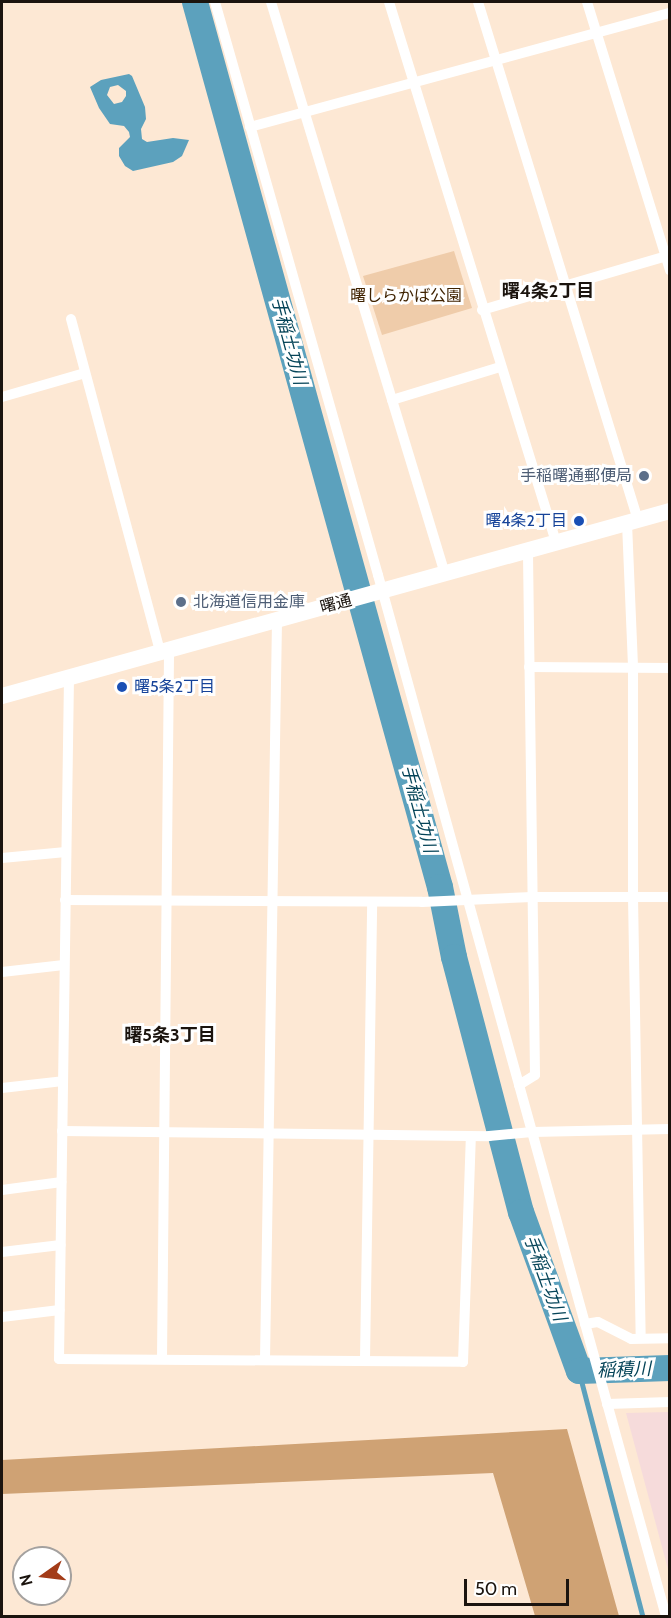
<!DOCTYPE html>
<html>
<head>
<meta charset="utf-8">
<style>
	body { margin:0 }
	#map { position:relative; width:671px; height:1618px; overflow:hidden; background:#fde8d4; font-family:Cabin,"Noto Sans JP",sans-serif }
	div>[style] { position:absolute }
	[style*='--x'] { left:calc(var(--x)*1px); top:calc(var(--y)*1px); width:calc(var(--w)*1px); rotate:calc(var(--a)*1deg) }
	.industrial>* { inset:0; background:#f6dbdb }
	.green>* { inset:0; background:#efccaa }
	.forest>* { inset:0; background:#cfa274 }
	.water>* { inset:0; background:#5ca1bd }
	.stream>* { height:4.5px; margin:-2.25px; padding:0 2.25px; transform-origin:2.25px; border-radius:2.25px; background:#5ca1bd }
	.river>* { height:26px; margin:-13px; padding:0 13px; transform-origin:13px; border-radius:13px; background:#5ca1bd }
	.street>* { height:10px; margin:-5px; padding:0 5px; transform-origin:5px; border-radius:5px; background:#fff }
	.secondary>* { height:16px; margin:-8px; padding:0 8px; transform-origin:8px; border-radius:8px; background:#fff }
	.dots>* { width:16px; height:16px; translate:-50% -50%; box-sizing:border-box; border:3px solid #fff; border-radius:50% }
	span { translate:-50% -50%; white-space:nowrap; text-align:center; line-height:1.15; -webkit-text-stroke:6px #fff; paint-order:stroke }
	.park-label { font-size:16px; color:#3f2200 }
	.service-label { font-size:16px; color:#4e5e75 }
	.right { translate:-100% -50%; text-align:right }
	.left { translate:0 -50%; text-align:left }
	.transit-label { font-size:16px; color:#164399 }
	.street-label { font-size:16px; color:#1b140e }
	.neighbourhood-label { font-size:18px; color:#1b140e; font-weight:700 }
	.water-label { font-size:18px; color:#054458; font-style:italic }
	.frame { position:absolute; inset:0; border:3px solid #1b140e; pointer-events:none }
	.north { position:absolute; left:12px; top:1546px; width:60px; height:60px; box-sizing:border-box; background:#fff; border:2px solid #a4a19f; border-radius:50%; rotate:256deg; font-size:16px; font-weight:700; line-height:24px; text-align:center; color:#1b140e }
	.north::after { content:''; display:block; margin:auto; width:21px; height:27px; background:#a33c18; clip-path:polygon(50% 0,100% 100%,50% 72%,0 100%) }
	.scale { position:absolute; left:464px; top:1579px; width:105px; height:27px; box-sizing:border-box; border:3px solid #1b140e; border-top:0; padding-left:8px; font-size:18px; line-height:21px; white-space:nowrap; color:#1b140e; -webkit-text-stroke:4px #fff; paint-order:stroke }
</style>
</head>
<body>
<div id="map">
	<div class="industrial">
		<i style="clip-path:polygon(669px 1412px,670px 1412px,669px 1573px,626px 1413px)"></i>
	</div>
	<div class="green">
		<i style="clip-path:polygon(454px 251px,472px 308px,382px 335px,363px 276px)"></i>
	</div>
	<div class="forest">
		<i style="clip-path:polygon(567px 1429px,619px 1616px,535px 1616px,493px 1473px,2px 1494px,2px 1460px)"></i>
	</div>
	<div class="water">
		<i style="clip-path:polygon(evenodd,129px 74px,132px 76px,145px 107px,146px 119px,141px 129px,142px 139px,147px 142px,173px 138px,189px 140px,182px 156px,173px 162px,133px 171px,125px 166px,119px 156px,119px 148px,130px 137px,129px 132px,124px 126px,110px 124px,99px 108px,90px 87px,101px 80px,129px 74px,118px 85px,126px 91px,126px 96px,122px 102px,114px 104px,107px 95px,110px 87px,118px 85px)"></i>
	</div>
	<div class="stream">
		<i style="--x:579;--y:1371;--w:253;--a:75.4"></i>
	</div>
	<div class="river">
		<i style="--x:195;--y:2;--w:918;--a:74.53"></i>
		<i style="--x:440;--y:887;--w:71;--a:78.7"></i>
		<i style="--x:454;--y:957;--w:264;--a:75.3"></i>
		<i style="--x:521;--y:1212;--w:169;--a:70"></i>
		<i style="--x:579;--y:1371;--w:91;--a:-1.9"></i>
	</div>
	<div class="street">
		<i style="--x:215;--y:2;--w:596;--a:74.12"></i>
		<i style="--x:378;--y:575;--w:1080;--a:74.54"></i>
		<i style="--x:271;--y:2;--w:598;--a:73.08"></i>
		<i style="--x:389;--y:2;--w:565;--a:72.82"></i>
		<i style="--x:478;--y:2;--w:542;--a:72.84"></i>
		<i style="--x:587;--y:2;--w:281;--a:72.8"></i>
		<i style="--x:250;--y:127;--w:435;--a:-15.2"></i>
		<i style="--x:482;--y:310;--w:196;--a:-16.3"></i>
		<i style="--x:71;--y:319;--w:345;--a:75"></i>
		<i style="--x:2;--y:397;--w:86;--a:-16.1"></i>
		<i style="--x:392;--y:400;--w:113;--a:-17"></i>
		<i style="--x:627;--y:523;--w:146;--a:87.6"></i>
		<i style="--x:633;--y:669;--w:228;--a:90"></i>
		<i style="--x:633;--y:897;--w:441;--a:89"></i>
		<i style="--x:529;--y:667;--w:141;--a:0.4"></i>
		<i style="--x:69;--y:677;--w:682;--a:90.84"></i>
		<i style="--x:59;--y:1359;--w:404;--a:0.4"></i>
		<i style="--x:463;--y:1362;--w:226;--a:-88"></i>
		<i style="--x:2;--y:858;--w:64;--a:-5.4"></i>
		<i style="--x:65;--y:900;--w:357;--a:0.3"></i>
		<i style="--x:422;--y:902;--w:110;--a:-2.6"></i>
		<i style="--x:532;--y:897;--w:138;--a:0"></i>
		<i style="--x:2;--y:972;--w:62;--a:-6.4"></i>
		<i style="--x:519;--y:1085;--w:19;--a:-32"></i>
		<i style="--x:535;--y:1075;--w:524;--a:-90.77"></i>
		<i style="--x:2;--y:1088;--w:61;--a:-6.5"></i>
		<i style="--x:62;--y:1131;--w:427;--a:0.7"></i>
		<i style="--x:489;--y:1136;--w:43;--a:-5.3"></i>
		<i style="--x:532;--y:1132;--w:138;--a:-1.2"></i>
		<i style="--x:2;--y:1190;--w:60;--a:-7.7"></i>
		<i style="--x:2;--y:1252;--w:59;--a:-6.8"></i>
		<i style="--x:2;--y:1317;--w:58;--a:-6.9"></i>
		<i style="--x:585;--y:1324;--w:13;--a:-9"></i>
		<i style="--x:598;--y:1322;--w:37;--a:27"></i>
		<i style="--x:631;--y:1339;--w:39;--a:-1"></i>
		<i style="--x:162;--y:1359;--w:709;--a:-89.43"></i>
		<i style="--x:265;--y:1360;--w:740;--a:-89.07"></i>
		<i style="--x:365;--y:1360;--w:458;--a:-89.1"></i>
		<i style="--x:607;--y:1404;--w:63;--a:-1.8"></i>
	</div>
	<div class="secondary">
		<i style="--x:2;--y:696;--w:693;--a:-15.48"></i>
	</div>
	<div class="dots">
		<i style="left:644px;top:476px;background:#5c6f8a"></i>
		<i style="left:579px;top:521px;background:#1a4fb4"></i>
		<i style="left:181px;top:602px;background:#5c6f8a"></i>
		<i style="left:122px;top:687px;background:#1a4fb4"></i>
	</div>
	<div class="park-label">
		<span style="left:406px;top:296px">曙しらかば公園</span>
	</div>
	<div class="service-label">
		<span class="right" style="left:632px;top:476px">手稲曙通郵便局</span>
		<span class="left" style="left:193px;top:602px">北海道信用金庫</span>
	</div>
	<div class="transit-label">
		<span class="right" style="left:567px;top:521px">曙4条2丁目</span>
		<span class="left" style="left:134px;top:687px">曙5条2丁目</span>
	</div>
	<div class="street-label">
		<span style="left:336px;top:604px;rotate:-15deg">曙通</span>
	</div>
	<div class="neighbourhood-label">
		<span style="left:548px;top:291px">曙4条2丁目</span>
		<span style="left:170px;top:1035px">曙5条3丁目</span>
	</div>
	<div class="water-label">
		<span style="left:289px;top:341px;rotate:75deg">手稲土功川</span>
		<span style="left:419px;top:809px;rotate:75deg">手稲土功川</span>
		<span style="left:545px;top:1278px;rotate:70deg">手稲土功川</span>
		<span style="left:624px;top:1370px;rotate:-2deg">稲積川</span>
	</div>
	<div class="frame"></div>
	<div class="north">N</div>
	<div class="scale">50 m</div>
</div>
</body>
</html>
